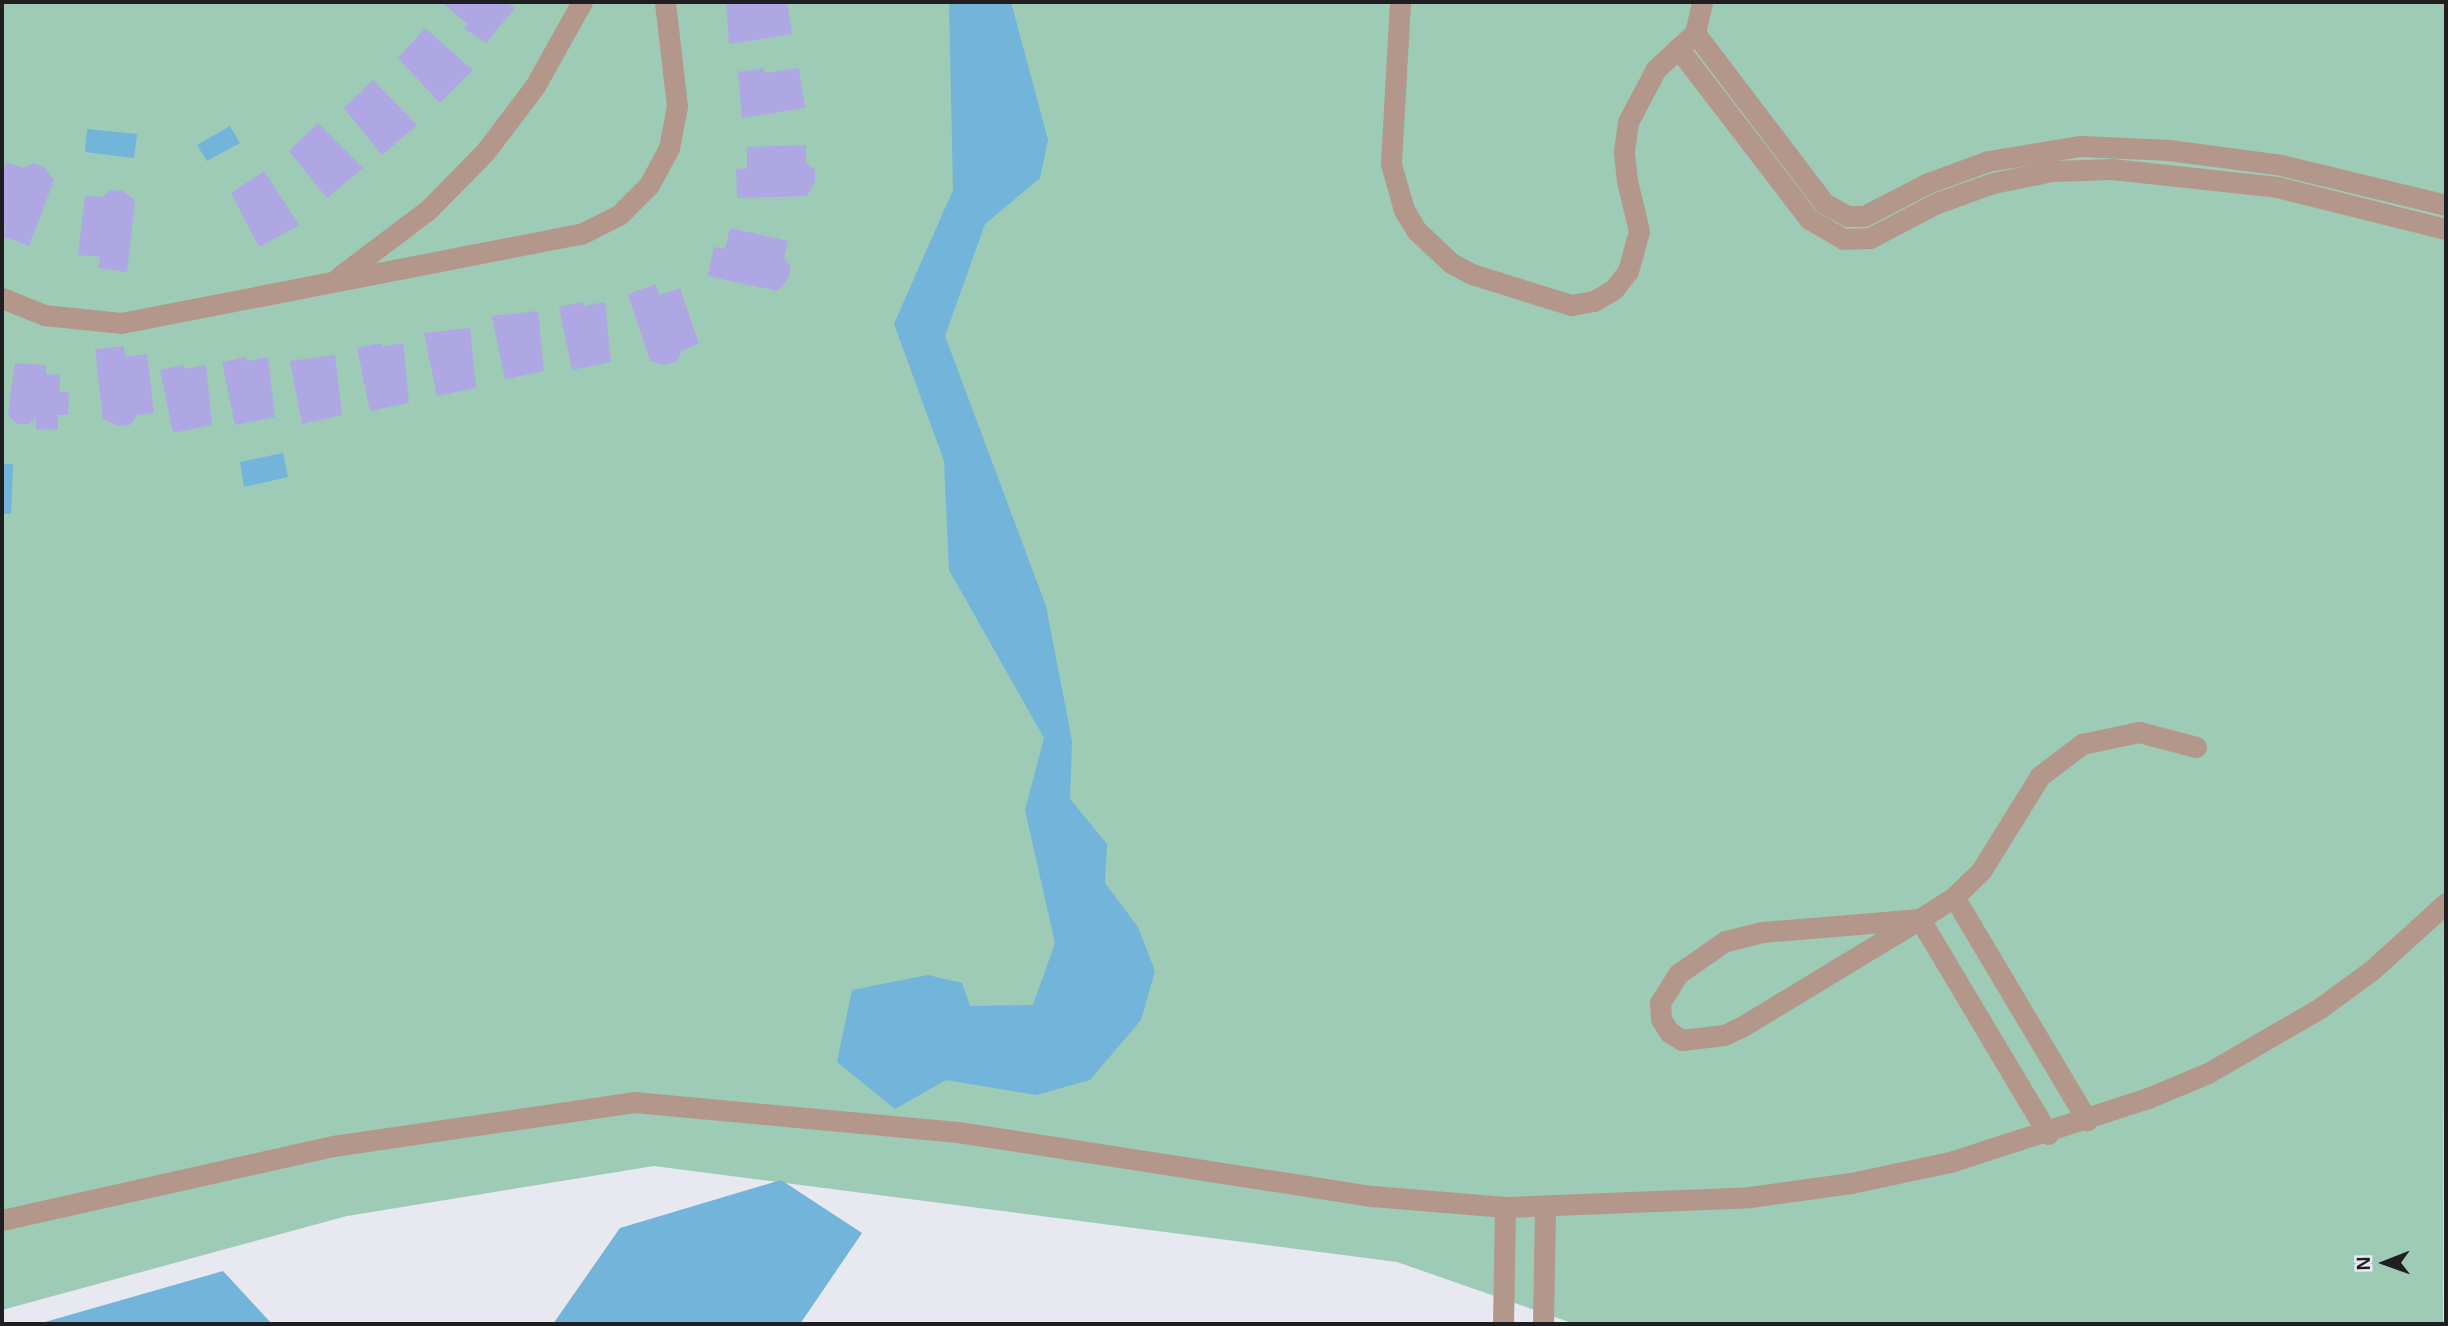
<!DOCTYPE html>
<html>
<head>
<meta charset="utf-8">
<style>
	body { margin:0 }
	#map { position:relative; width:2448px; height:1326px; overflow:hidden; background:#e7e8f0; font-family:Arial,sans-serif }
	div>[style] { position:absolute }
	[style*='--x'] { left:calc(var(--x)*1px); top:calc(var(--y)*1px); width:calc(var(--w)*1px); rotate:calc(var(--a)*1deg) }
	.green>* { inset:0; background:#9dcbb5 }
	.water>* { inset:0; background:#72b4da }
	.building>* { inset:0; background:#afa7e4 }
	.street>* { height:21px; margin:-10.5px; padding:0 10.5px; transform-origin:10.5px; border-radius:10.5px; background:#b4978b }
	span { translate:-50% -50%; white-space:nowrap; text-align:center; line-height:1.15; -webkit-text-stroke:5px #e7e8f0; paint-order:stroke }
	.frame { position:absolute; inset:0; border:4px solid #1f1f22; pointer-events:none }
	.north { position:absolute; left:2350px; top:1228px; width:70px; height:70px; -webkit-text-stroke:5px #e7e8f0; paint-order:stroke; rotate:269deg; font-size:19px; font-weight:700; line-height:28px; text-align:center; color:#1f1f22 }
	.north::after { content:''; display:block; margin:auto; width:24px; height:32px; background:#1f1f22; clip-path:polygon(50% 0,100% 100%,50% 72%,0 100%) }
</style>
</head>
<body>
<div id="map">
	<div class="green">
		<i style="clip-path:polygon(2px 2px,2446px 2px,2443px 1324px,1575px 1324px,1397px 1262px,654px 1166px,347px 1216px,2px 1310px)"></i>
	</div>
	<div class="water">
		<i style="clip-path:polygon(949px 2px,1011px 2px,1048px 140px,1040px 178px,985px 224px,945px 336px,1046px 606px,1072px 741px,1070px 799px,1107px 844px,1105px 883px,1138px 927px,1155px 971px,1141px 1020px,1090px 1080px,1036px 1095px,946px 1080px,895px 1109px,837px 1062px,852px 990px,928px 975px,962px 983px,970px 1006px,1033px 1005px,1055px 943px,1025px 810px,1044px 738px,949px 570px,944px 461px,894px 324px,953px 190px)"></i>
		<i style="clip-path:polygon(230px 126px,240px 143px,207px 161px,197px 145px)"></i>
		<i style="clip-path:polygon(87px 129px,137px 134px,134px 158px,85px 152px)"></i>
		<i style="clip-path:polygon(283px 453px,288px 477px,244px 487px,240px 462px)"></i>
		<i style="clip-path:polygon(2px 464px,13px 464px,11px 514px,2px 514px)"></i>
		<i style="clip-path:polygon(781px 1180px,862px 1233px,800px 1324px,553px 1324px,620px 1228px)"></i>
		<i style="clip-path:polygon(223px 1271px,272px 1324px,38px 1324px)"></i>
	</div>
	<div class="building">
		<i style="clip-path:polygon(441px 2px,506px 2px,515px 8px,486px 43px,464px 28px,468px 24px)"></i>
		<i style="clip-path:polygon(726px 2px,787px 2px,792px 34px,729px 44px)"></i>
		<i style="clip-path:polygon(425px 28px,473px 70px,440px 103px,398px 58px)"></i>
		<i style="clip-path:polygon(764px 68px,765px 73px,799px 68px,805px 108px,742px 118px,738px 72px)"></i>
		<i style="clip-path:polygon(373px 80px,417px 125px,382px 155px,344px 108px)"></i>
		<i style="clip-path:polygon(318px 123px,363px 168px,327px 198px,289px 151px)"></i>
		<i style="clip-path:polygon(806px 145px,806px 162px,815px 170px,815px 182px,807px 196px,737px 198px,736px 169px,747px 168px,747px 147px)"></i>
		<i style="clip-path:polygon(7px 162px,23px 168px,34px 163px,44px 167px,54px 180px,29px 246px,2px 236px,6px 225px,2px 224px,2px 175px)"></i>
		<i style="clip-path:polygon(264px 171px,299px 225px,259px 247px,231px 193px)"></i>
		<i style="clip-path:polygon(111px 190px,123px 191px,135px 201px,127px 272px,98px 268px,100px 257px,78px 255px,85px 196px,102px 197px)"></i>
		<i style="clip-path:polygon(730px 228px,788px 241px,784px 258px,791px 267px,788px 279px,777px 291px,708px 276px,714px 247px,725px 249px)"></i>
		<i style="clip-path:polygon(656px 284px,659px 295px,680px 288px,699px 344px,682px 350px,677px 361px,666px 365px,650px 361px,628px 294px)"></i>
		<i style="clip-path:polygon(583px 302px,584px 306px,605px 302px,611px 362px,572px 370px,559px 307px)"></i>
		<i style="clip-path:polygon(538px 311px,544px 371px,505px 379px,492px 316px)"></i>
		<i style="clip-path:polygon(470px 328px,476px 388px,437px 396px,424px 333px)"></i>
		<i style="clip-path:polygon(381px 343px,382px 347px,403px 343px,409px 403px,370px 411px,357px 348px)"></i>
		<i style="clip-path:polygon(124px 346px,125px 357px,147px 354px,154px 413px,137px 415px,130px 425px,118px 426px,103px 419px,95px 349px)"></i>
		<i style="clip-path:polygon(335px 355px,342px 415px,302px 424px,290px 361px)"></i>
		<i style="clip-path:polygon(246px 357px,247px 361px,268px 357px,275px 417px,235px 425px,222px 362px)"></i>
		<i style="clip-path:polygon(15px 363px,46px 365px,46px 374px,60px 375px,59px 392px,69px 392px,68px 415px,58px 415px,58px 430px,36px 429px,36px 417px,29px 424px,17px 424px,8px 415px)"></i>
		<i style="clip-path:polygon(184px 365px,185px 369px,206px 365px,212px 425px,173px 433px,160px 370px)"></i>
	</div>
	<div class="street">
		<i style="--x:1400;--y:2;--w:162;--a:93.2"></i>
		<i style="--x:1391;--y:164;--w:48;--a:74.2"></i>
		<i style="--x:1404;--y:210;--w:23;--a:59"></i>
		<i style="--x:1416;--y:230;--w:48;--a:43.3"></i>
		<i style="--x:1451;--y:263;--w:24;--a:28"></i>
		<i style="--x:1472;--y:274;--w:104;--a:17.4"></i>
		<i style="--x:1571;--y:305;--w:23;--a:-10"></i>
		<i style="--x:1594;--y:301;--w:23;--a:-31"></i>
		<i style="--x:1614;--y:289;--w:23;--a:-52"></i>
		<i style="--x:1628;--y:271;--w:41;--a:-74.6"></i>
		<i style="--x:1639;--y:231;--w:51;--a:-103.5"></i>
		<i style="--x:1627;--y:181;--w:30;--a:-96"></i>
		<i style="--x:1624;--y:151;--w:29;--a:-82"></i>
		<i style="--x:1628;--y:122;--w:60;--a:-62.2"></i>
		<i style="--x:1656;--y:69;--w:53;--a:-42.7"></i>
		<i style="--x:1695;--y:33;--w:32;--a:-77"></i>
		<i style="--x:1695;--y:33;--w:213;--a:52.8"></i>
		<i style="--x:1824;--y:203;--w:26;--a:29"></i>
		<i style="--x:1847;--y:216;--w:17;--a:0"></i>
		<i style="--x:1864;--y:216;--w:72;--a:-27.3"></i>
		<i style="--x:1928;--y:183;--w:64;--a:-20.1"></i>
		<i style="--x:1988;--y:161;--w:94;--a:-9.2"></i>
		<i style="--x:2081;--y:146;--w:88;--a:2.6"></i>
		<i style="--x:2169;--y:150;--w:113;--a:7.6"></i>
		<i style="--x:2281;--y:165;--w:170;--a:13.6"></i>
		<i style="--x:1678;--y:48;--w:215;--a:52.5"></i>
		<i style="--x:1809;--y:219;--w:39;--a:30"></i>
		<i style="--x:1843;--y:239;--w:27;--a:-2"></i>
		<i style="--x:1870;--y:238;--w:76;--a:-27.6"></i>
		<i style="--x:1937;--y:203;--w:59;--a:-19.7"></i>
		<i style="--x:1993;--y:183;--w:60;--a:-11.5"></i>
		<i style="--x:2052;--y:171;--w:60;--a:-1.9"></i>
		<i style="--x:2112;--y:169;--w:166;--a:6.2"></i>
		<i style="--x:2277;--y:187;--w:174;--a:14"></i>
		<i style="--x:339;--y:277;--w:111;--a:-37"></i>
		<i style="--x:428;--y:210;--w:81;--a:-45.5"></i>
		<i style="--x:485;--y:152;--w:83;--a:-52.9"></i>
		<i style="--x:535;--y:86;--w:96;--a:-60.8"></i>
		<i style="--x:2;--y:298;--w:45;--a:22"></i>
		<i style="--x:44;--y:315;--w:77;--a:5.9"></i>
		<i style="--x:121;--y:323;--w:469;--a:-11"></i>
		<i style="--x:581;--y:234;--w:42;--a:-26.6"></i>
		<i style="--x:619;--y:215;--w:42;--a:-45"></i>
		<i style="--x:649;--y:185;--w:42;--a:-61.6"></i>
		<i style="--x:669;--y:148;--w:43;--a:-79.2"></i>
		<i style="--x:677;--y:106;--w:105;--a:-96.6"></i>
		<i style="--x:1954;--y:897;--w:260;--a:59.2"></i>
		<i style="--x:2048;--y:1134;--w:250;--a:-120.8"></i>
		<i style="--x:1920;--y:919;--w:159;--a:175.3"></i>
		<i style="--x:1762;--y:932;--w:38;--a:166"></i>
		<i style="--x:1725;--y:941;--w:57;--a:144.9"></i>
		<i style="--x:1678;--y:974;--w:34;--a:122"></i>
		<i style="--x:1660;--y:1003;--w:16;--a:86"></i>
		<i style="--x:1661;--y:1019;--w:15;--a:58"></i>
		<i style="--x:1669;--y:1032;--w:15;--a:32"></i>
		<i style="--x:1682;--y:1040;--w:42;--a:-6.8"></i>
		<i style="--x:1724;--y:1035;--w:21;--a:-25"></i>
		<i style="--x:1743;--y:1026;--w:207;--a:-31.2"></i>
		<i style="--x:1920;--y:919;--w:40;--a:-32.9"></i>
		<i style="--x:1954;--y:897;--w:37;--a:-44"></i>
		<i style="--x:1981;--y:871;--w:112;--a:-58.2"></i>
		<i style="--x:2040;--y:776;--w:53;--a:-37.3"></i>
		<i style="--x:2082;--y:744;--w:58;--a:-11.9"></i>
		<i style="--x:2139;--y:732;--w:59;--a:14.7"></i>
		<i style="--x:2;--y:1220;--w:339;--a:-12.6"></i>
		<i style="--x:333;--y:1146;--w:304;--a:-8.3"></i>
		<i style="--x:634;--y:1102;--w:325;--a:5.3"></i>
		<i style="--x:958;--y:1132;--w:420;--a:8.8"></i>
		<i style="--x:1373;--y:1196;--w:132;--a:4.8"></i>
		<i style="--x:1505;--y:1207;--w:245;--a:-2.3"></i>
		<i style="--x:1750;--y:1197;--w:102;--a:-7.9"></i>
		<i style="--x:1851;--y:1183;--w:101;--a:-12"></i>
		<i style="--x:1950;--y:1162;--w:208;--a:-17.9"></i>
		<i style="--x:2148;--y:1098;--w:65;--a:-22.6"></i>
		<i style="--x:2208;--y:1073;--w:129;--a:-30.1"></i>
		<i style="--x:2320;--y:1008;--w:64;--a:-36.2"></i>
		<i style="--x:2372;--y:970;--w:100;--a:-42.2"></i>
		<i style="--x:1503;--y:1324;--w:117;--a:-89"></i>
		<i style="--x:1543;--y:1324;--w:118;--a:-89"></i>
	</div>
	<div class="frame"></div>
	<div class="north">N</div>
</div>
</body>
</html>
